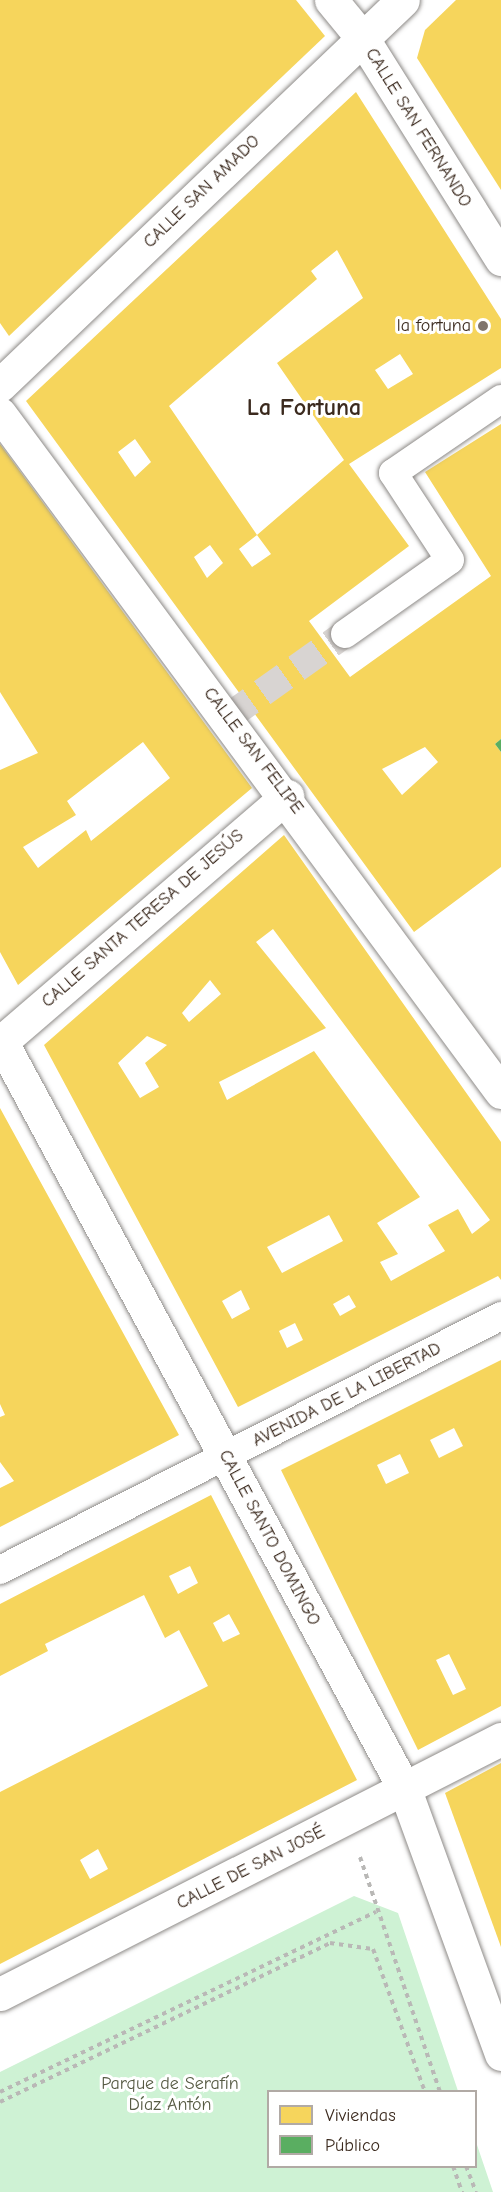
<!DOCTYPE html>
<html>
<head>
<meta charset="utf-8">
<style>
	body { margin:0 }
	#map { position:relative; width:501px; height:2192px; overflow:hidden; background:#fff; font-family:"Comic Neue",sans-serif }
	div>[style] { position:absolute }
	[style*='--x'] { left:calc(var(--x)*1px); top:calc(var(--y)*1px); width:calc(var(--w)*1px); rotate:calc(var(--a)*1deg) }
	.green>* { inset:0; background:#cef2d4 }
	.homes>* { inset:0; background:#f6d55c }
	.public>* { inset:0; background:#5aae61 }
	.pedestrian-tunnel>* { height:28px; margin-top:-14px; transform-origin:0; background:repeating-linear-gradient(90deg,#d8d4d2 0 28px,transparent 0 42px) }
	.path>* { height:4px; margin-top:-2px; transform-origin:0; background:repeating-linear-gradient(90deg,#b9b8b6 0 4.5px,transparent 0 9px) }
	.roads { filter:drop-shadow(0 0 2px #8e8b88) drop-shadow(0 0 2px #8e8b88) }
	.pedestrian>* { height:28px; margin:-14px; padding:0 14px; transform-origin:14px; border-radius:14px; background:#fff }
	.minor>* { height:33px; margin:-16.5px; padding:0 16.5px; transform-origin:16.5px; border-radius:16.5px; background:#fff }
	.dots>* { width:16px; height:16px; translate:-50% -50%; box-sizing:border-box; border:3px solid #fff; border-radius:50% }
	span { translate:-50% -50%; white-space:nowrap; text-align:center; line-height:1.15; -webkit-text-stroke:6px #fff; paint-order:stroke }
	.street-label { font-size:18px; color:#3b2a1e }
	.poi-label { font-size:18px; color:#3b2a1e }
	.right { translate:-100% -50%; text-align:right }
	.park-label { font-size:18px; color:#565a43 }
	.district-label { font-size:24px; color:#3b2a1e; font-weight:700 }
	.legend { position:absolute; left:267px; top:2090px; width:210px; height:78px; box-sizing:border-box; background:#fff; border:2px solid #b1aaa5; margin:0; padding:8px 10px; list-style:none; font-size:18px; color:#3b2a1e }
	.legend li { display:flex; align-items:center; gap:12px; height:30px }
	.legend b { width:30px; border:2px solid #b1aaa5 }
</style>
</head>
<body>
<div id="map">
	<div class="green">
		<i style="clip-path:polygon(354px 1896px,398px 1913px,458px 2091px,268px 2092px,268px 2166px,476px 2166px,476px 2142px,493px 2192px,0 2192px,0 2072px)"></i>
	</div>
	<div class="homes">
		<i style="clip-path:polygon(0 0,296px 0,325px 36px,9px 336px,0 323px)"></i>
		<i style="clip-path:polygon(456px 0,501px 0,501px 190px,417px 58px,425px 30px)"></i>
		<i style="clip-path:polygon(evenodd,356px 92px,501px 319px,501px 368px,349px 464px,409px 546px,309px 621px,350px 677px,491px 576px,425px 472px,501px 424px,501px 739px,495px 744px,501px 752px,501px 867px,414px 932px,26px 401px,356px 92px,337px 250px,363px 298px,277px 363px,344px 460px,257px 535px,271px 554px,252px 567px,239px 549px,257px 535px,169px 406px,317px 279px,311px 271px,337px 250px,356px 92px,400px 354px,413px 374px,388px 389px,375px 370px,400px 354px,356px 92px,135px 439px,151px 462px,135px 477px,118px 452px,135px 439px,356px 92px,210px 545px,223px 563px,207px 578px,194px 557px,210px 545px,356px 92px,425px 747px,438px 762px,402px 795px,382px 769px,425px 747px)"></i>
		<i style="clip-path:polygon(evenodd,0 444px,252px 788px,18px 985px,0 952px,0 770px,38px 753px,0 692px,0 444px,143px 742px,170px 778px,91px 841px,86px 830px,38px 868px,23px 847px,76px 815px,67px 801px,143px 742px)"></i>
		<i style="clip-path:polygon(evenodd,284px 835px,501px 1142px,501px 1280px,498px 1276px,238px 1407px,44px 1045px,284px 835px,273px 929px,490px 1220px,472px 1234px,458px 1209px,428px 1225px,445px 1251px,391px 1281px,380px 1262px,398px 1254px,377px 1223px,420px 1197px,314px 1051px,227px 1100px,219px 1082px,326px 1028px,256px 942px,273px 929px,284px 835px,210px 980px,221px 994px,189px 1022px,182px 1013px,210px 980px,284px 835px,147px 1036px,167px 1045px,145px 1063px,159px 1087px,140px 1098px,118px 1063px,147px 1036px,284px 835px,329px 1215px,343px 1241px,282px 1273px,267px 1247px,329px 1215px,284px 835px,241px 1290px,250px 1309px,232px 1319px,222px 1301px,241px 1290px,284px 835px,349px 1295px,356px 1307px,340px 1316px,333px 1304px,349px 1295px,284px 835px,295px 1323px,303px 1340px,287px 1348px,279px 1331px,295px 1323px)"></i>
		<i style="clip-path:polygon(0 1108px,179px 1435px,0 1527px,0 1488px,14px 1481px,0 1462px,0 1417px,5px 1415px,0 1404px)"></i>
		<i style="clip-path:polygon(evenodd,501px 1360px,501px 1706px,418px 1750px,281px 1470px,501px 1360px,454px 1428px,463px 1446px,439px 1458px,430px 1440px,454px 1428px,501px 1360px,400px 1454px,409px 1473px,386px 1484px,377px 1465px,400px 1454px,501px 1360px,449px 1654px,466px 1689px,453px 1695px,436px 1660px,449px 1654px)"></i>
		<i style="clip-path:polygon(evenodd,211px 1495px,357px 1780px,0 1964px,0 1792px,208px 1686px,179px 1630px,165px 1638px,144px 1595px,45px 1644px,48px 1651px,0 1676px,0 1604px,211px 1495px,190px 1566px,198px 1583px,178px 1594px,169px 1576px,190px 1566px,211px 1495px,229px 1614px,240px 1634px,223px 1642px,213px 1623px,229px 1614px,211px 1495px,98px 1849px,108px 1869px,90px 1879px,80px 1860px,98px 1849px)"></i>
		<i style="clip-path:polygon(501px 1763px,501px 1947px,445px 1793px)"></i>
	</div>
	<div class="public">
		<i style="clip-path:polygon(501px 739px,501px 752px,495px 744px)"></i>
	</div>
	<div class="pedestrian-tunnel">
		<i style="--x:228;--y:717;--w:143;--a:-35.4"></i>
	</div>
	<div class="path">
		<i style="--x:360;--y:1857;--w:248;--a:71.2"></i>
		<i style="--x:0;--y:2092;--w:417;--a:-25.6"></i>
		<i style="--x:0;--y:2102;--w:366;--a:-25.7"></i>
		<i style="--x:330;--y:1943;--w:43;--a:7.9"></i>
		<i style="--x:373;--y:1949;--w:152;--a:70"></i>
		<i style="--x:453;--y:2166;--w:28;--a:71"></i>
		<i style="--x:466;--y:2166;--w:28;--a:69"></i>
	</div>
	<div class="roads">
		<div class="pedestrian">
			<i style="--x:345;--y:634;--w:128;--a:-35.2"></i>
			<i style="--x:450;--y:560;--w:104;--a:-123.2"></i>
			<i style="--x:393;--y:473;--w:131;--a:-34.4"></i>
			<i style="--x:0;--y:1570;--w:562;--a:-26.88"></i>
		</div>
		<div class="minor">
			<i style="--x:331;--y:0;--w:50;--a:50.6"></i>
			<i style="--x:363;--y:39;--w:260;--a:57.9"></i>
			<i style="--x:0;--y:385;--w:557;--a:-43.69"></i>
			<i style="--x:0;--y:414;--w:843;--a:53.54"></i>
			<i style="--x:0;--y:1039;--w:853;--a:61.66"></i>
			<i style="--x:405;--y:1790;--w:281;--a:70"></i>
			<i style="--x:0;--y:1043;--w:379;--a:-40.7"></i>
			<i style="--x:0;--y:1994;--w:562;--a:-26.98"></i>
		</div>
	</div>
	<div class="dots">
		<i style="left:483px;top:326px;background:#80756d"></i>
	</div>
	<div class="street-label">
		<span style="left:418px;top:128px;rotate:58deg">CALLE SAN FERNANDO</span>
		<span style="left:202px;top:192px;rotate:-44deg">CALLE SAN AMADO</span>
		<span style="left:253px;top:751px;rotate:53deg">CALLE SAN FELIPE</span>
		<span style="left:143px;top:919px;rotate:-41deg">CALLE SANTA TERESA DE JESÚS</span>
		<span style="left:347px;top:1395px;rotate:-27deg">AVENIDA DE LA LIBERTAD</span>
		<span style="left:269px;top:1538px;rotate:62deg">CALLE SANTO DOMINGO</span>
		<span style="left:251px;top:1868px;rotate:-27deg">CALLE DE SAN JOSÉ</span>
	</div>
	<div class="poi-label">
		<span class="right" style="left:471px;top:326px">la fortuna</span>
	</div>
	<div class="park-label">
		<span style="left:170px;top:2095px">Parque de Serafín<br>Díaz Antón</span>
	</div>
	<div class="district-label">
		<span style="left:304px;top:408px">La Fortuna</span>
	</div>
	<ul class="legend">
	<li><b style="height:16px;background:#f6d55c"></b>Viviendas</li>
	<li><b style="height:16px;background:#5aae61"></b>Público</li>
	</ul>
</div>
</body>
</html>
